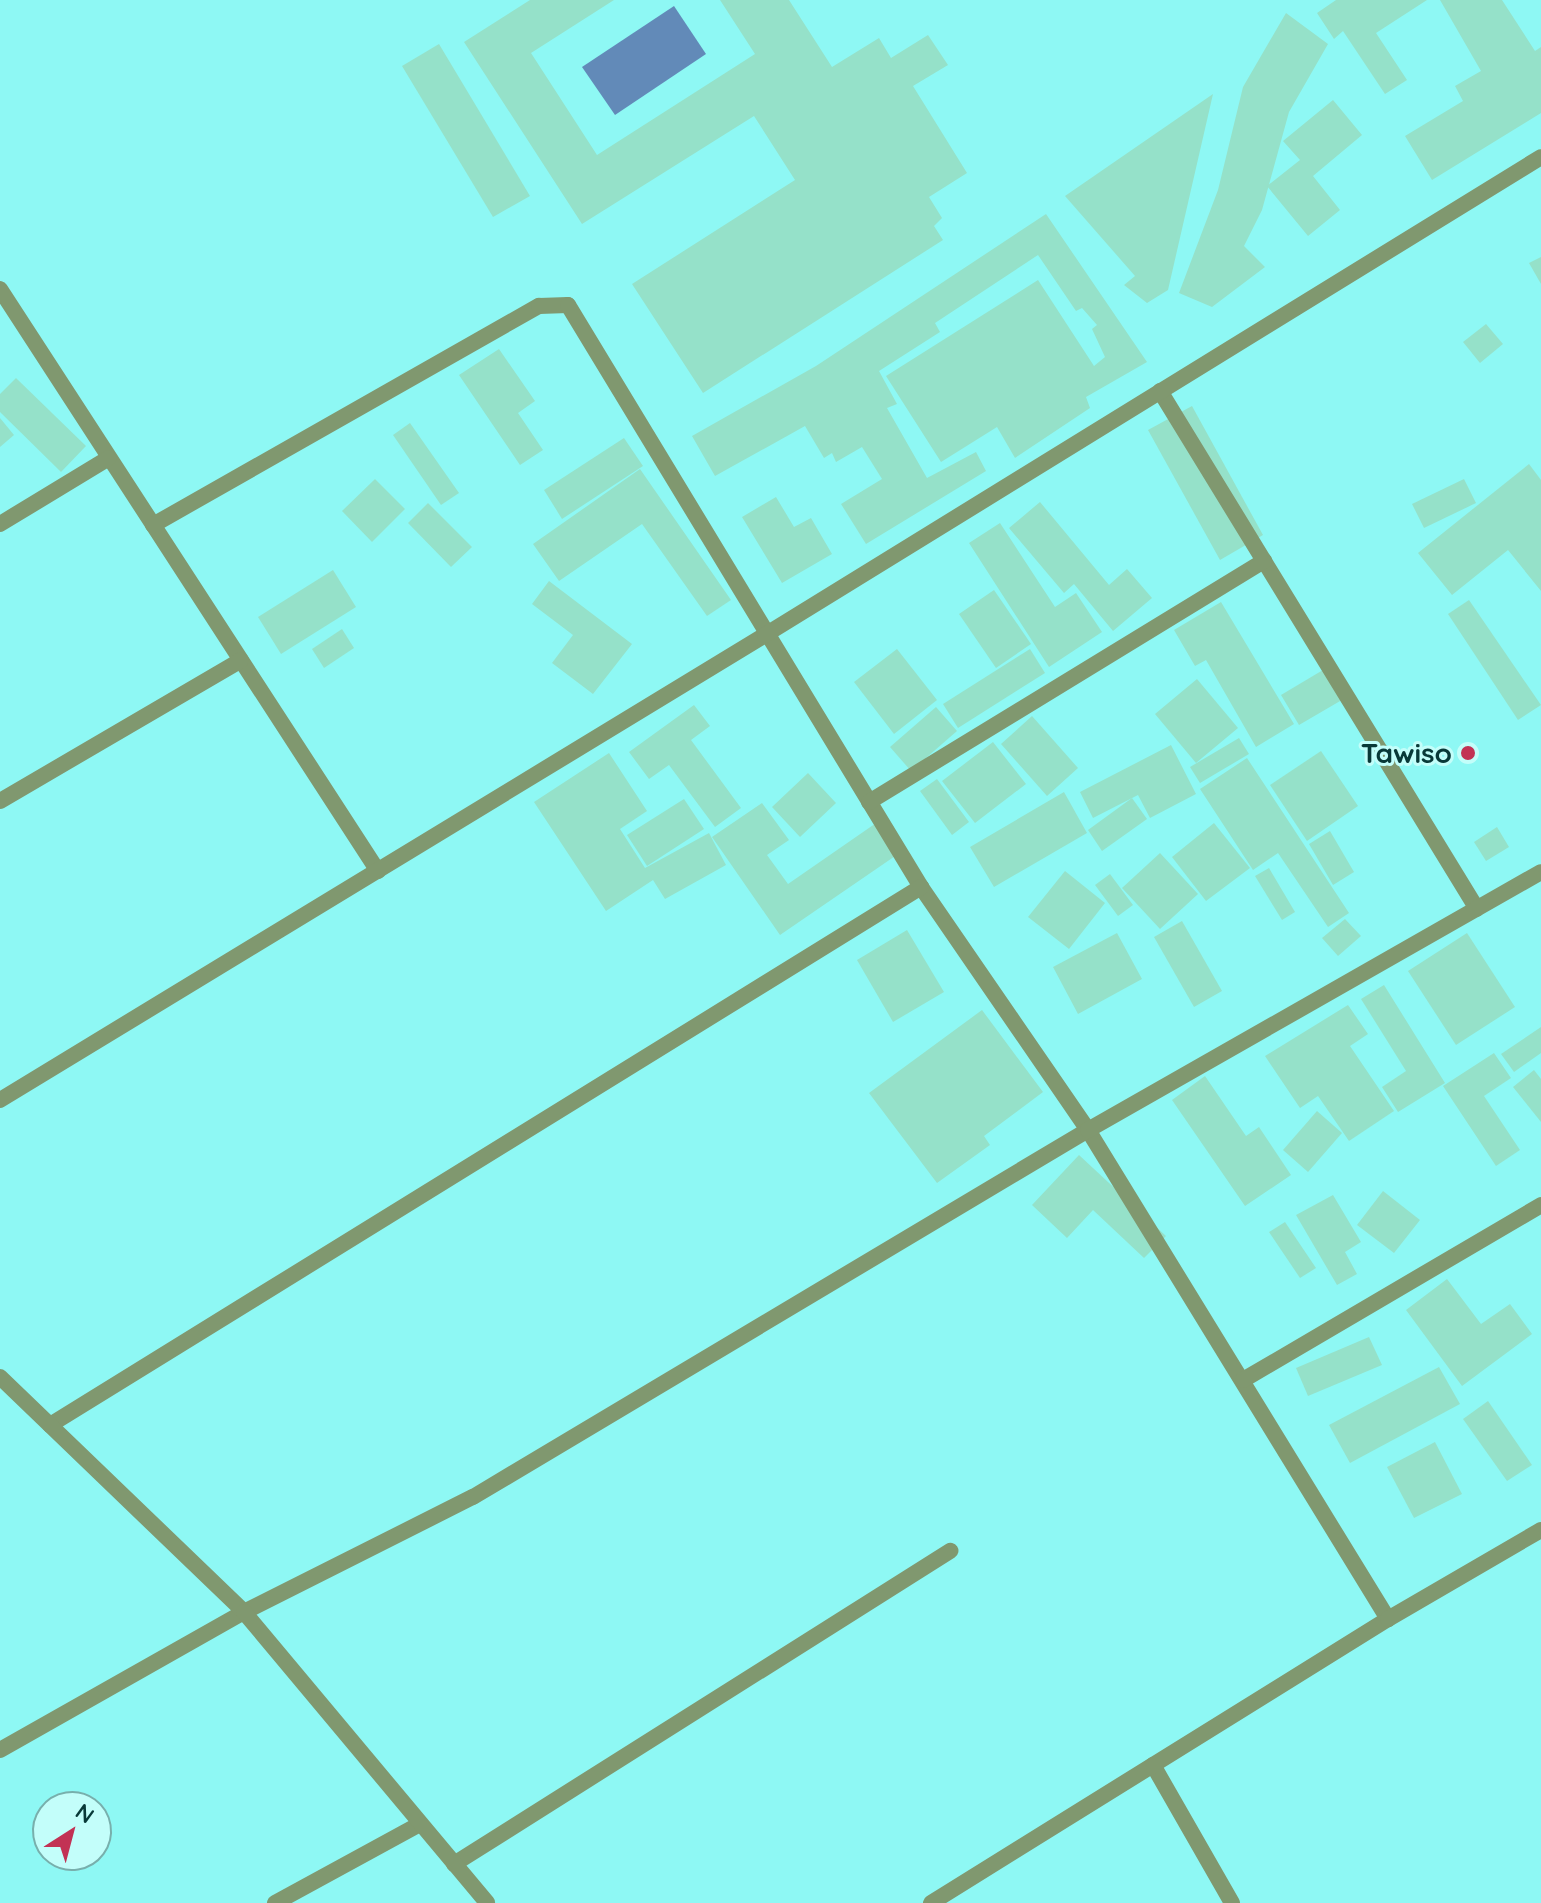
<!DOCTYPE html>
<html>
<head>
<meta charset="utf-8">
<style>
	body { margin:0 }
	#map { position:relative; width:1541px; height:1903px; overflow:hidden; background:#8ef8f4; font-family:Quicksand,sans-serif }
	div>[style] { position:absolute }
	[style*='--x'] { left:calc(var(--x)*1px); top:calc(var(--y)*1px); width:calc(var(--w)*1px); rotate:calc(var(--a)*1deg) }
	.water>* { inset:0; background:#628ab8 }
	.building>* { inset:0; background:#95e1c9 }
	.minor>* { height:16px; margin:-8px; padding:0 8px; transform-origin:8px; border-radius:8px; background:#80986f }
	.tertiary>* { height:16px; margin:-8px; padding:0 8px; transform-origin:8px; border-radius:8px; background:#80986f }
	.dots>* { width:22px; height:22px; translate:-50% -50%; box-sizing:border-box; border:4px solid #c3fefa; border-radius:50% }
	span { translate:-50% -50%; white-space:nowrap; text-align:center; line-height:1.15; -webkit-text-stroke:6px #c3fefa; paint-order:stroke }
	.poi-label { font-size:28px; color:#083938; font-weight:700 }
	.right { translate:-100% -50%; text-align:right }
	.north { position:absolute; left:32px; top:1791px; width:80px; height:80px; box-sizing:border-box; background:#c3fefa; border:2px solid #78afac; border-radius:50%; rotate:36deg; font-size:22px; font-weight:700; line-height:32px; text-align:center; color:#083938 }
	.north::after { content:''; display:block; margin:auto; width:28px; height:36px; background:#c23254; clip-path:polygon(50% 0,100% 100%,50% 72%,0 100%) }
</style>
</head>
<body>
<div id="map">
	<div class="water">
		<i style="clip-path:polygon(674px 6px,706px 54px,615px 115px,582px 67px)"></i>
	</div>
	<div class="building">
		<i style="clip-path:polygon(530px 0,614px 0,531px 53px,597px 155px,755px 54px,720px 0,789px 0,832px 67px,879px 38px,891px 58px,928px 35px,948px 65px,913px 86px,967px 173px,929px 197px,942px 218px,934px 226px,943px 240px,703px 393px,632px 284px,795px 180px,754px 116px,582px 224px,464px 42px)"></i>
		<i style="clip-path:polygon(1336px 0,1427px 0,1376px 33px,1407px 80px,1385px 94px,1343px 31px,1334px 39px,1317px 13px)"></i>
		<i style="clip-path:polygon(1440px 0,1502px 0,1535px 51px,1541px 47px,1541px 113px,1432px 180px,1405px 136px,1463px 101px,1455px 86px,1481px 71px)"></i>
		<i style="clip-path:polygon(1286px 13px,1328px 44px,1289px 112px,1262px 210px,1244px 246px,1265px 267px,1212px 307px,1179px 293px,1218px 190px,1243px 87px)"></i>
		<i style="clip-path:polygon(439px 44px,530px 196px,493px 217px,402px 66px)"></i>
		<i style="clip-path:polygon(1213px 94px,1168px 290px,1147px 303px,1124px 285px,1135px 276px,1065px 196px)"></i>
		<i style="clip-path:polygon(1333px 100px,1362px 135px,1313px 176px,1340px 210px,1308px 236px,1267px 186px,1300px 160px,1283px 141px)"></i>
		<i style="clip-path:polygon(1046px 214px,1147px 362px,1086px 397px,1090px 408px,1015px 458px,997px 427px,941px 462px,886px 376px,1038px 280px,1094px 366px,1105px 357px,1092px 329px,1097px 325px,1082px 308px,1076px 311px,1038px 255px,935px 323px,940px 332px,879px 371px,897px 404px,887px 408px,927px 478px,976px 452px,986px 471px,866px 544px,841px 504px,882px 479px,862px 447px,836px 462px,832px 453px,824px 458px,805px 426px,715px 476px,692px 436px,816px 366px)"></i>
		<i style="clip-path:polygon(1541px 257px,1541px 284px,1529px 263px)"></i>
		<i style="clip-path:polygon(1486px 324px,1503px 344px,1480px 363px,1463px 342px)"></i>
		<i style="clip-path:polygon(499px 349px,535px 401px,518px 413px,543px 450px,520px 465px,459px 375px)"></i>
		<i style="clip-path:polygon(16px 378px,86px 446px,61px 472px,0 412px,0 394px)"></i>
		<i style="clip-path:polygon(1192px 406px,1263px 535px,1220px 560px,1148px 430px)"></i>
		<i style="clip-path:polygon(0 418px,14px 435px,0 447px)"></i>
		<i style="clip-path:polygon(410px 423px,459px 493px,441px 505px,393px 435px)"></i>
		<i style="clip-path:polygon(624px 438px,643px 466px,562px 519px,544px 490px)"></i>
		<i style="clip-path:polygon(1529px 464px,1541px 480px,1541px 591px,1508px 550px,1452px 595px,1418px 553px)"></i>
		<i style="clip-path:polygon(640px 469px,731px 600px,707px 616px,642px 524px,559px 581px,533px 544px)"></i>
		<i style="clip-path:polygon(375px 479px,405px 509px,372px 542px,342px 511px)"></i>
		<i style="clip-path:polygon(1464px 479px,1476px 503px,1424px 528px,1412px 504px)"></i>
		<i style="clip-path:polygon(776px 497px,794px 527px,811px 518px,832px 554px,782px 583px,742px 517px)"></i>
		<i style="clip-path:polygon(1040px 502px,1109px 585px,1127px 569px,1152px 598px,1113px 631px,1074px 584px,1064px 593px,1009px 528px)"></i>
		<i style="clip-path:polygon(428px 503px,472px 547px,451px 567px,408px 523px)"></i>
		<i style="clip-path:polygon(1000px 523px,1055px 607px,1076px 593px,1102px 632px,1049px 667px,969px 543px)"></i>
		<i style="clip-path:polygon(333px 570px,356px 607px,281px 654px,258px 617px)"></i>
		<i style="clip-path:polygon(549px 581px,632px 644px,593px 694px,552px 663px,573px 635px,532px 604px)"></i>
		<i style="clip-path:polygon(994px 590px,1031px 644px,996px 668px,959px 614px)"></i>
		<i style="clip-path:polygon(1469px 600px,1541px 705px,1518px 720px,1448px 614px)"></i>
		<i style="clip-path:polygon(1221px 602px,1294px 724px,1256px 747px,1206px 660px,1195px 666px,1174px 630px)"></i>
		<i style="clip-path:polygon(342px 629px,354px 648px,324px 668px,312px 649px)"></i>
		<i style="clip-path:polygon(897px 649px,937px 700px,894px 734px,854px 682px)"></i>
		<i style="clip-path:polygon(1030px 649px,1045px 673px,958px 728px,943px 704px)"></i>
		<i style="clip-path:polygon(1328px 667px,1347px 697px,1299px 725px,1281px 695px)"></i>
		<i style="clip-path:polygon(1197px 679px,1238px 728px,1196px 763px,1155px 714px)"></i>
		<i style="clip-path:polygon(694px 705px,710px 726px,691px 740px,741px 808px,715px 827px,669px 765px,649px 779px,629px 752px)"></i>
		<i style="clip-path:polygon(936px 707px,957px 731px,911px 771px,890px 747px)"></i>
		<i style="clip-path:polygon(1032px 716px,1078px 768px,1047px 796px,1001px 744px)"></i>
		<i style="clip-path:polygon(1239px 738px,1249px 754px,1200px 783px,1190px 767px)"></i>
		<i style="clip-path:polygon(993px 742px,1026px 784px,975px 823px,942px 781px)"></i>
		<i style="clip-path:polygon(1171px 745px,1196px 794px,1150px 818px,1138px 795px,1093px 818px,1080px 792px)"></i>
		<i style="clip-path:polygon(1321px 751px,1358px 806px,1307px 841px,1270px 785px)"></i>
		<i style="clip-path:polygon(609px 753px,647px 811px,620px 829px,645px 868px,709px 833px,726px 865px,665px 899px,653px 880px,606px 911px,534px 802px)"></i>
		<i style="clip-path:polygon(1247px 758px,1349px 913px,1328px 927px,1278px 853px,1253px 870px,1200px 789px)"></i>
		<i style="clip-path:polygon(808px 773px,836px 803px,800px 837px,772px 807px)"></i>
		<i style="clip-path:polygon(937px 779px,969px 822px,952px 835px,920px 791px)"></i>
		<i style="clip-path:polygon(1064px 792px,1087px 833px,994px 887px,970px 847px)"></i>
		<i style="clip-path:polygon(1132px 798px,1147px 819px,1102px 851px,1088px 830px)"></i>
		<i style="clip-path:polygon(684px 799px,704px 829px,647px 866px,627px 835px)"></i>
		<i style="clip-path:polygon(762px 803px,789px 840px,767px 855px,788px 884px,879px 821px,901px 852px,780px 935px,712px 837px)"></i>
		<i style="clip-path:polygon(1214px 823px,1250px 868px,1206px 901px,1172px 857px)"></i>
		<i style="clip-path:polygon(1497px 827px,1509px 847px,1486px 861px,1474px 842px)"></i>
		<i style="clip-path:polygon(1330px 831px,1354px 872px,1333px 885px,1309px 844px)"></i>
		<i style="clip-path:polygon(1160px 853px,1198px 894px,1160px 929px,1122px 888px)"></i>
		<i style="clip-path:polygon(1269px 868px,1295px 912px,1282px 920px,1255px 876px)"></i>
		<i style="clip-path:polygon(1065px 871px,1105px 903px,1069px 949px,1028px 917px)"></i>
		<i style="clip-path:polygon(1110px 874px,1133px 905px,1118px 916px,1095px 885px)"></i>
		<i style="clip-path:polygon(1345px 919px,1361px 936px,1338px 956px,1322px 938px)"></i>
		<i style="clip-path:polygon(1182px 921px,1222px 991px,1194px 1007px,1154px 937px)"></i>
		<i style="clip-path:polygon(907px 930px,944px 992px,893px 1022px,857px 960px)"></i>
		<i style="clip-path:polygon(1117px 933px,1142px 979px,1078px 1014px,1053px 967px)"></i>
		<i style="clip-path:polygon(1467px 933px,1515px 1007px,1456px 1045px,1408px 971px)"></i>
		<i style="clip-path:polygon(1384px 985px,1445px 1083px,1398px 1112px,1382px 1087px,1406px 1071px,1361px 999px)"></i>
		<i style="clip-path:polygon(1348px 1005px,1368px 1034px,1350px 1046px,1394px 1111px,1349px 1141px,1318px 1096px,1300px 1108px,1265px 1056px)"></i>
		<i style="clip-path:polygon(982px 1010px,1043px 1092px,984px 1136px,990px 1145px,937px 1183px,869px 1093px)"></i>
		<i style="clip-path:polygon(1541px 1027px,1541px 1053px,1514px 1072px,1501px 1054px)"></i>
		<i style="clip-path:polygon(1494px 1053px,1511px 1078px,1484px 1096px,1520px 1150px,1496px 1166px,1443px 1086px)"></i>
		<i style="clip-path:polygon(1534px 1070px,1541px 1079px,1541px 1122px,1513px 1087px)"></i>
		<i style="clip-path:polygon(1205px 1076px,1246px 1136px,1259px 1127px,1291px 1175px,1245px 1206px,1172px 1100px)"></i>
		<i style="clip-path:polygon(1317px 1111px,1342px 1133px,1308px 1172px,1283px 1150px)"></i>
		<i style="clip-path:polygon(1079px 1155px,1166px 1236px,1144px 1258px,1093px 1210px,1067px 1238px,1032px 1205px)"></i>
		<i style="clip-path:polygon(1383px 1191px,1420px 1220px,1394px 1253px,1357px 1225px)"></i>
		<i style="clip-path:polygon(1333px 1195px,1361px 1242px,1345px 1252px,1357px 1274px,1337px 1285px,1296px 1215px)"></i>
		<i style="clip-path:polygon(1285px 1222px,1316px 1268px,1300px 1278px,1269px 1232px)"></i>
		<i style="clip-path:polygon(1447px 1279px,1481px 1324px,1510px 1304px,1532px 1334px,1462px 1386px,1406px 1310px)"></i>
		<i style="clip-path:polygon(1369px 1337px,1382px 1365px,1308px 1396px,1296px 1368px)"></i>
		<i style="clip-path:polygon(1439px 1367px,1460px 1404px,1350px 1463px,1329px 1425px)"></i>
		<i style="clip-path:polygon(1488px 1401px,1532px 1465px,1507px 1481px,1463px 1419px)"></i>
		<i style="clip-path:polygon(1435px 1442px,1462px 1494px,1414px 1518px,1387px 1467px)"></i>
	</div>
	<div class="minor">
		<i style="--x:0;--y:289;--w:694;--a:57"></i>
		<i style="--x:1160;--y:391;--w:607;--a:58.53"></i>
		<i style="--x:0;--y:524;--w:127;--a:-31.2"></i>
		<i style="--x:153;--y:525;--w:444;--a:-29.6"></i>
		<i style="--x:539;--y:306;--w:29;--a:-2"></i>
		<i style="--x:568;--y:305;--w:681;--a:58.76"></i>
		<i style="--x:921;--y:887;--w:295;--a:55.5"></i>
		<i style="--x:1088;--y:1130;--w:574;--a:58.47"></i>
		<i style="--x:0;--y:801;--w:279;--a:-30.3"></i>
		<i style="--x:869;--y:802;--w:463;--a:-31.4"></i>
		<i style="--x:0;--y:1100;--w:895;--a:-31.29"></i>
		<i style="--x:765;--y:635;--w:911;--a:-31.63"></i>
		<i style="--x:1243;--y:1380;--w:346;--a:-30.4"></i>
		<i style="--x:50;--y:1425;--w:1024;--a:-31.7"></i>
		<i style="--x:0;--y:1750;--w:280;--a:-29.5"></i>
		<i style="--x:244;--y:1612;--w:256;--a:-26.7"></i>
		<i style="--x:473;--y:1497;--w:716;--a:-30.83"></i>
		<i style="--x:1088;--y:1130;--w:521;--a:-29.66"></i>
		<i style="--x:1153;--y:1765;--w:159;--a:60.2"></i>
		<i style="--x:454;--y:1864;--w:587;--a:-32.25"></i>
		<i style="--x:275;--y:1903;--w:165;--a:-28.6"></i>
	</div>
	<div class="tertiary">
		<i style="--x:0;--y:1377;--w:339;--a:43.9"></i>
		<i style="--x:244;--y:1612;--w:379;--a:50.1"></i>
		<i style="--x:931;--y:1903;--w:538;--a:-31.86"></i>
		<i style="--x:1388;--y:1619;--w:177;--a:-30.2"></i>
	</div>
	<div class="dots">
		<i style="left:1468px;top:753px;background:#c23254"></i>
	</div>
	<div class="poi-label">
		<span class="right" style="left:1452px;top:753px">Tawiso</span>
	</div>
	<div class="north">N</div>
</div>
</body>
</html>
